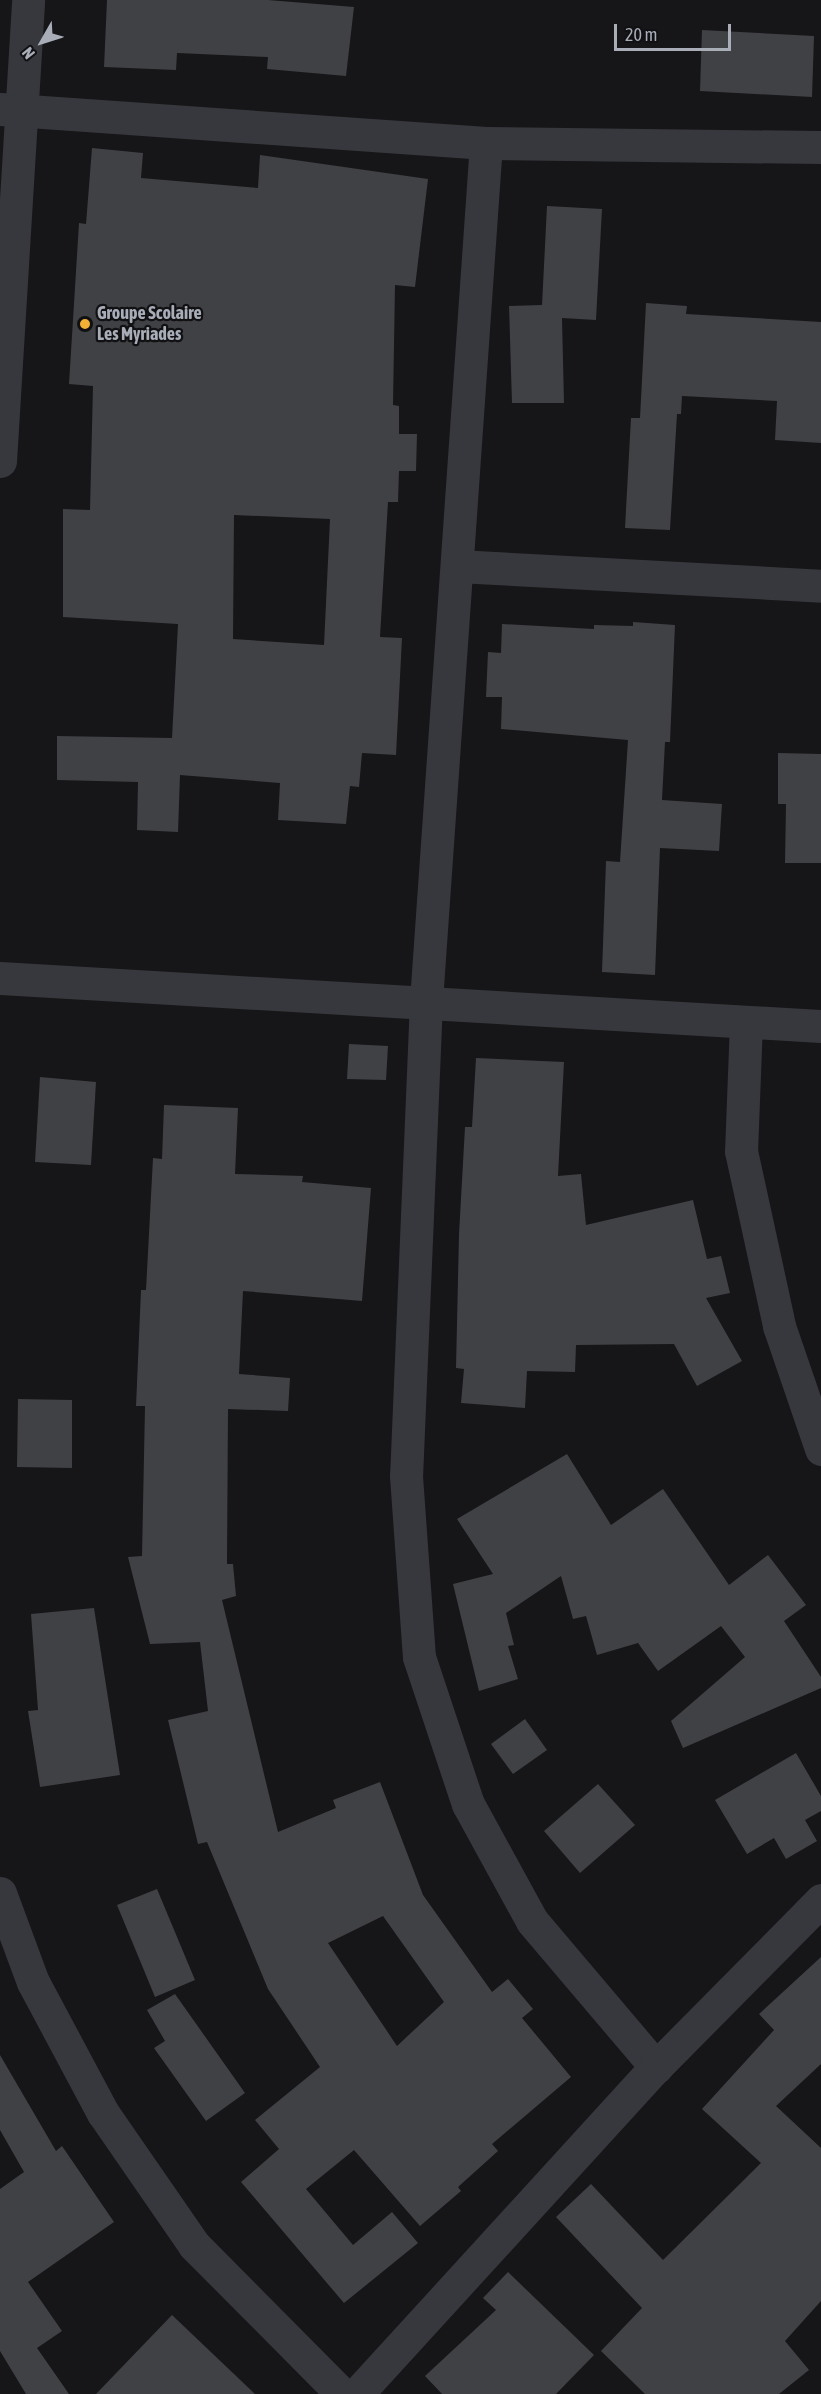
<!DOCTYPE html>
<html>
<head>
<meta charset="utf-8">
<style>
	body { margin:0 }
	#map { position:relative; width:821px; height:2394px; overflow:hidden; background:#161618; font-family:"Asap Condensed",sans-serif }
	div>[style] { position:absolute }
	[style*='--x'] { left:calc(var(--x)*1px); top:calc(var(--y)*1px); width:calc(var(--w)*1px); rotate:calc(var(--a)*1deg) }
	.building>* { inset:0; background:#404145 }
	.minor>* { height:33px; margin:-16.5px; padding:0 16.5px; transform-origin:16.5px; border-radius:16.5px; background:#37383d }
	.dots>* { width:16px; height:16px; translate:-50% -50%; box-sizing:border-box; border:3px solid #111113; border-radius:50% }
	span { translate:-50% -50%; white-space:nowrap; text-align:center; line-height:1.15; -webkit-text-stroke:4.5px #111113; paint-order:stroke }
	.poi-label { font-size:18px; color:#a8adb8; font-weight:700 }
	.left { translate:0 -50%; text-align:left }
	.north { position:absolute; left:12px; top:12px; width:60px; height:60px; -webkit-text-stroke:4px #111113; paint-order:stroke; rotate:231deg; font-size:16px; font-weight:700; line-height:24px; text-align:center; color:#a8adb8 }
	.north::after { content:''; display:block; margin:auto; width:21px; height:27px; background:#a8adb8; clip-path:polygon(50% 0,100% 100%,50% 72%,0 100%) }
	.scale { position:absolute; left:614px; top:24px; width:117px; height:27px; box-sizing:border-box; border:3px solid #a8adb8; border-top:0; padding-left:8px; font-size:18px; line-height:21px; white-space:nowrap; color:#a8adb8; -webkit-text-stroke:4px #111113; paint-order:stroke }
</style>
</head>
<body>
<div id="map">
	<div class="building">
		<i style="clip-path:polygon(107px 0,268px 0,354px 7px,346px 76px,267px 69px,268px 57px,177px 53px,176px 70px,104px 67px)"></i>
		<i style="clip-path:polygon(702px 30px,814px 36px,812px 97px,700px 91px)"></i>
		<i style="clip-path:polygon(evenodd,92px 148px,143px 153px,141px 178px,258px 188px,260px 155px,428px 179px,415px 287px,395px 285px,393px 405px,399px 406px,399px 434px,417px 434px,416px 471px,399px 471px,398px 502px,388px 502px,380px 637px,402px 638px,396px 755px,362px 753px,359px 787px,350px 786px,346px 824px,278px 820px,280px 783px,180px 775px,178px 832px,137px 830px,138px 782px,57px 780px,57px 736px,172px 738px,178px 624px,63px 617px,63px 509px,90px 510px,93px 386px,69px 384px,79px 223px,86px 224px,92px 148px,234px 515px,330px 519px,324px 645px,233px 639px,234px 515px)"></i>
		<i style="clip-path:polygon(547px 206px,602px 209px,596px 320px,562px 318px,564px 403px,512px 403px,509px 306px,542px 305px)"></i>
		<i style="clip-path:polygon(646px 303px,687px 306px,686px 314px,821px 322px,821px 443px,775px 440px,777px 401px,682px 396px,681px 414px,677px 414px,670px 530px,625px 528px,631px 418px,640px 418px)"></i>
		<i style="clip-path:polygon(633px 622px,675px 625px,670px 742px,665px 742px,662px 800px,722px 804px,719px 851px,660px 848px,655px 975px,602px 972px,606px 861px,620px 862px,628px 740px,501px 729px,502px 697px,486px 697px,488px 652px,501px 653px,502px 624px,594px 629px,594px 625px,633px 626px)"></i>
		<i style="clip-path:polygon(778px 753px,821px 754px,821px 863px,785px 863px,786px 804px,778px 804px)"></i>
		<i style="clip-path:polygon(349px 1044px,388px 1046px,386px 1080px,347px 1079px)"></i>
		<i style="clip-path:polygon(476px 1058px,564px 1062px,558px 1176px,581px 1174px,586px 1225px,693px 1200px,707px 1259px,721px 1256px,730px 1293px,706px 1298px,742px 1361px,697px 1386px,674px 1344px,576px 1345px,575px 1372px,527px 1371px,525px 1408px,461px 1403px,464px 1369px,456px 1368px,459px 1234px,465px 1127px,472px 1127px)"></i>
		<i style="clip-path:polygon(40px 1077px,96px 1082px,91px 1165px,35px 1162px)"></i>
		<i style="clip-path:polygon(evenodd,164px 1105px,238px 1108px,235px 1174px,303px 1176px,302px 1182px,371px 1188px,362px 1301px,243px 1291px,239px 1374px,290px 1378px,288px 1411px,228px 1409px,227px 1564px,233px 1564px,236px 1596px,222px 1600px,278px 1832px,336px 1808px,333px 1800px,380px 1782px,423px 1895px,492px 1992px,508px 1979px,533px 2009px,522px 2018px,571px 2077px,492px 2144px,498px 2151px,458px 2187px,461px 2191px,420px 2226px,354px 2150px,306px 2189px,353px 2245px,392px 2212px,418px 2243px,344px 2303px,241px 2182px,279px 2149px,255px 2120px,320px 2067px,268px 1989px,207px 1842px,198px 1844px,168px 1720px,208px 1711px,200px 1642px,150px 1644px,128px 1557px,142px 1556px,145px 1406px,136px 1406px,141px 1290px,146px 1290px,153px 1158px,162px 1159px,164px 1105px,383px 1916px,444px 2002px,397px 2046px,328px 1943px,383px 1916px)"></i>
		<i style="clip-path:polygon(18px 1399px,72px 1400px,72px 1468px,17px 1467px)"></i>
		<i style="clip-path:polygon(567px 1454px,611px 1525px,663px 1489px,729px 1585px,768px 1555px,806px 1605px,784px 1621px,821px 1677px,821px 1688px,683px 1748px,671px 1721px,745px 1657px,721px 1626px,658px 1671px,638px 1643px,597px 1655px,586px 1616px,573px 1619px,561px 1576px,506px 1613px,514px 1645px,508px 1646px,518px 1679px,479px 1691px,453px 1584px,493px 1574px,457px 1519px)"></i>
		<i style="clip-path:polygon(94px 1608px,120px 1775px,40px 1787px,28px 1711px,38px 1710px,31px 1614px)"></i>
		<i style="clip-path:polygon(525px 1719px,547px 1750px,513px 1774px,491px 1744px)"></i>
		<i style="clip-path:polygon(796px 1753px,821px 1796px,821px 1811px,805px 1820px,817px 1841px,786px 1859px,774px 1838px,747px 1854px,715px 1800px)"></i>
		<i style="clip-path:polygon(598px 1784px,635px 1825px,580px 1873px,544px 1831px)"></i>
		<i style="clip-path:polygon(157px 1889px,195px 1980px,155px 1997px,117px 1905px)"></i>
		<i style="clip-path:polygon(821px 1957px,821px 2064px,776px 2106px,821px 2148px,821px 2301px,785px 2341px,809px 2370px,779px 2394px,645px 2394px,601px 2351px,642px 2308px,556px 2217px,591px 2184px,663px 2260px,761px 2163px,702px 2109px,774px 2030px,759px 2014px)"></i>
		<i style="clip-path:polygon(175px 1994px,245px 2093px,206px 2121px,154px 2048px,165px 2041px,147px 2010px)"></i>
		<i style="clip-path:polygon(0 2055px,56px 2151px,62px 2146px,114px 2222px,28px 2282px,62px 2331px,37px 2348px,69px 2394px,26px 2394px,0 2351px,0 2189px,24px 2172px,0 2130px)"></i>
		<i style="clip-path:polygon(508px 2272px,594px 2355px,556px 2394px,442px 2394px,425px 2376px,496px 2310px,483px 2298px)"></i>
		<i style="clip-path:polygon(172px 2315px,255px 2394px,96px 2394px)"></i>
	</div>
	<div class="minor">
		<i style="--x:0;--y:109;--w:487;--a:4"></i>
		<i style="--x:486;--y:143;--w:335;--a:0.7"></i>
		<i style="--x:486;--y:143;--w:860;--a:94"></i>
		<i style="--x:426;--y:1001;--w:475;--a:92.4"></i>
		<i style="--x:406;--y:1476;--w:181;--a:85.9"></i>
		<i style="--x:419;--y:1657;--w:155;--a:71.6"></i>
		<i style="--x:468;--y:1804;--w:133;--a:61.3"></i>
		<i style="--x:532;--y:1921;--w:192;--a:49.7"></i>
		<i style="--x:0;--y:461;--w:462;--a:-86.5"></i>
		<i style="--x:457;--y:566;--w:365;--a:3.1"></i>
		<i style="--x:0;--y:978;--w:822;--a:3.35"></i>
		<i style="--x:746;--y:1022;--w:129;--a:92.2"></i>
		<i style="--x:741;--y:1151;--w:179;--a:77.7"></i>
		<i style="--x:779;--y:1326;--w:130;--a:71.1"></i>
		<i style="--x:0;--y:1893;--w:95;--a:69.7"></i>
		<i style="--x:33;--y:1982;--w:149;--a:61.9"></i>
		<i style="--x:103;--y:2113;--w:160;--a:55.4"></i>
		<i style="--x:194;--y:2245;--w:210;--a:45.2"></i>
		<i style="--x:357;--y:2394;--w:443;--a:-47.6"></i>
		<i style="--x:656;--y:2067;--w:235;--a:-45.3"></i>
	</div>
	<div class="dots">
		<i style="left:85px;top:324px;background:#f2b134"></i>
	</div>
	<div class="poi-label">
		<span class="left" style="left:97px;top:324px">Groupe Scolaire<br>Les Myriades</span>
	</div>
	<div class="north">N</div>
	<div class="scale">20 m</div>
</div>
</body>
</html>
